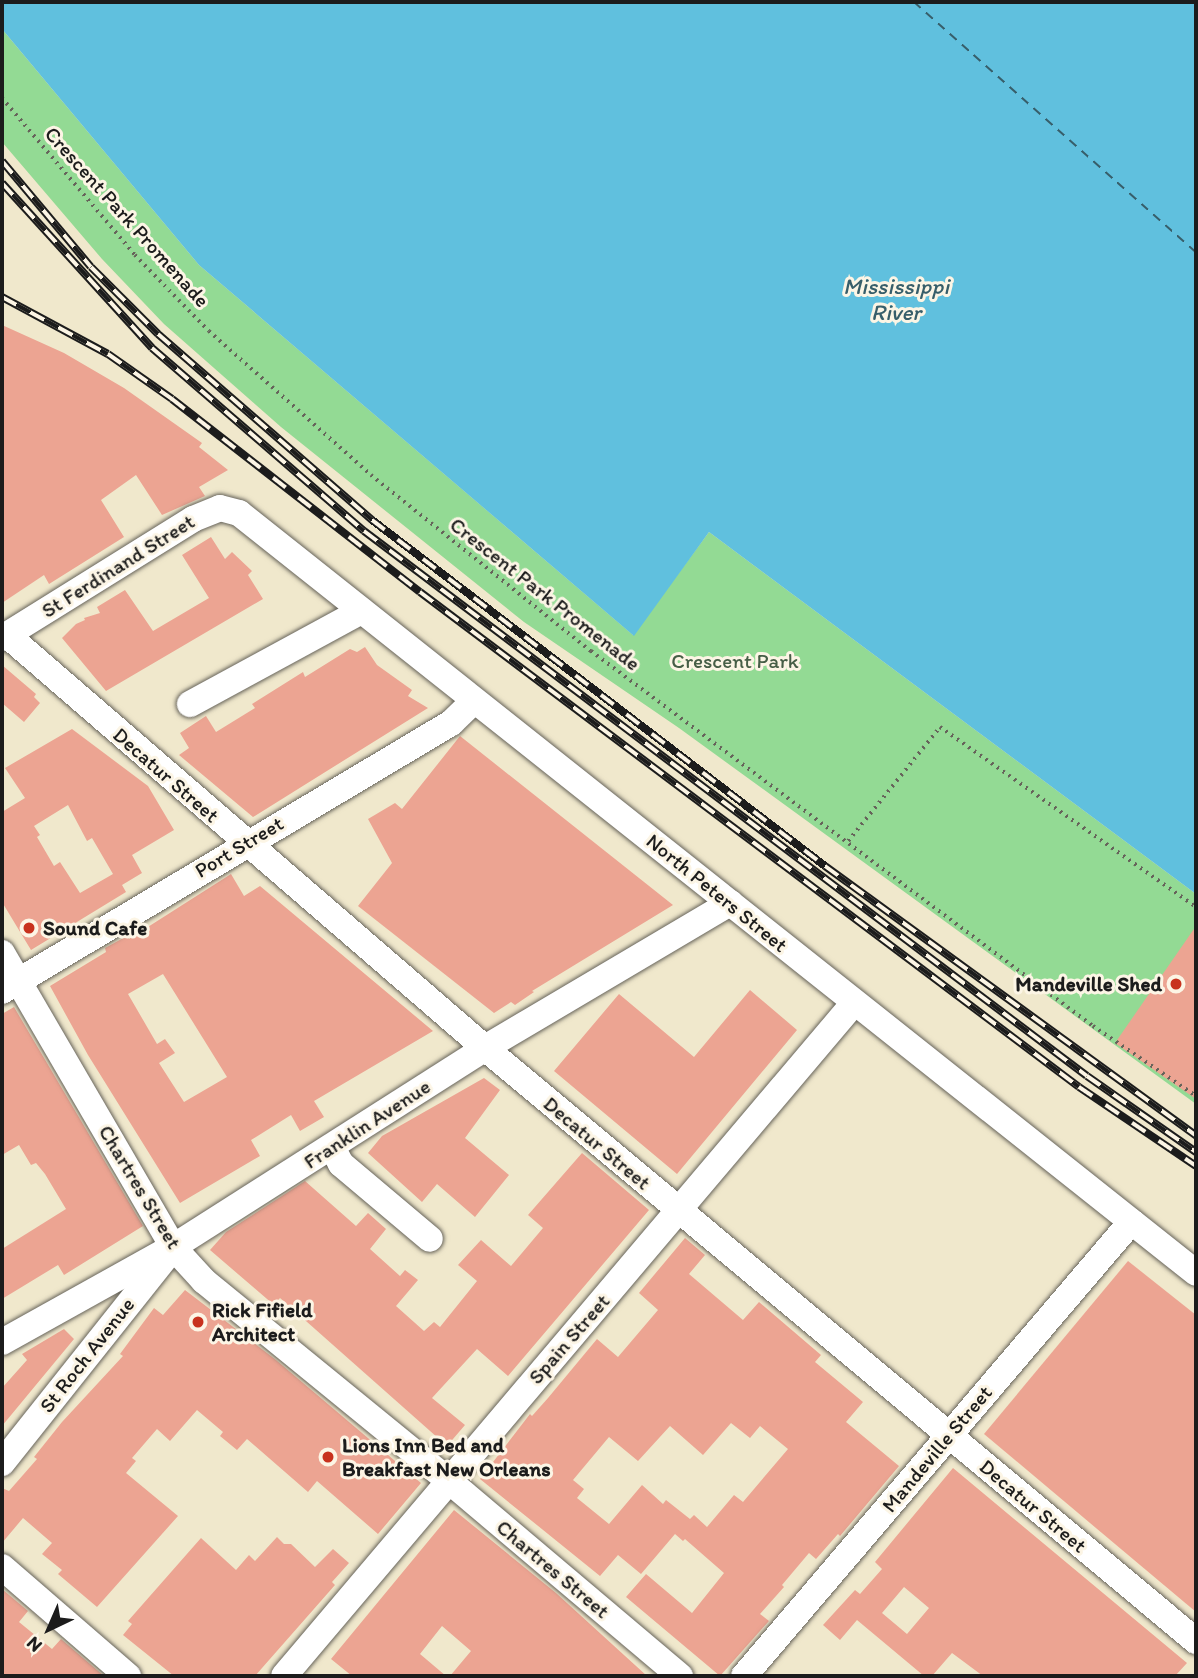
<!DOCTYPE html>
<html>
<head>
<meta charset="utf-8">
<style>
	body { margin:0 }
	#map { position:relative; width:1198px; height:1678px; overflow:hidden; background:#f0e8cc; font-family:Itim,sans-serif }
	div>[style] { position:absolute }
	[style*='--x'] { left:calc(var(--x)*1px); top:calc(var(--y)*1px); width:calc(var(--w)*1px); rotate:calc(var(--a)*1deg) }
	.green>* { inset:0; background:#93da94 }
	.water>* { inset:0; background:#60c0de }
	.ferry>* { height:2px; margin-top:-1px; transform-origin:0; background:repeating-linear-gradient(90deg,#375e6a 0 9px,transparent 0 16px) }
	.building>* { inset:0; background:#eca492 }
	.path>* { height:3.5px; margin-top:-1.75px; transform-origin:0; background:repeating-linear-gradient(90deg,#66635a 0 2px,transparent 0 7px) }
	.roads { filter:drop-shadow(0 0 2px #66635a) drop-shadow(0 0 2px #66635a) }
	.minor>* { height:26px; margin:-13px; padding:0 13px; transform-origin:13px; border-radius:13px; background:#fff }
	.rail>* { height:8px; margin-top:-4px; transform-origin:0; background:repeating-linear-gradient(90deg,#fcf5e5 0 16px,#1c1c1c 0 32px); box-sizing:border-box; border-block:2px solid #1c1c1c }
	.dots>* { width:19px; height:19px; translate:-50% -50%; box-sizing:border-box; border:4px solid #fcf5e5; border-radius:50% }
	span { translate:-50% -50%; white-space:nowrap; text-align:center; line-height:1.15; -webkit-text-stroke:6px #fcf5e5; paint-order:stroke }
	.street-label { font-size:21px; color:#1c1c1c }
	.park-label { font-size:21px; color:#465e46 }
	.poi-label { font-size:21px; color:#1c1c1c; font-weight:700 }
	.left { translate:0 -50%; text-align:left }
	.right { translate:-100% -50%; text-align:right }
	.water-label { font-size:23px; color:#375e6a; font-style:italic }
	.frame { position:absolute; inset:0; border:4px solid #1c1c1c; pointer-events:none }
	.north { position:absolute; left:14px; top:1594px; width:70px; height:70px; -webkit-text-stroke:5px #fcf5e5; paint-order:stroke; rotate:224deg; font-size:19px; font-weight:700; line-height:28px; text-align:center; color:#1c1c1c }
	.north::after { content:''; display:block; margin:auto; width:24px; height:32px; background:#1c1c1c; clip-path:polygon(50% 0,100% 100%,50% 72%,0 100%) }
</style>
</head>
<body>
<div id="map">
	<div class="green">
		<i style="clip-path:polygon(2px 29px,199px 265px,633px 635px,709px 532px,1196px 894px,1196px 1104px,679px 728px,524px 622px,281px 427px,164px 324px,102px 259px,2px 142px)"></i>
	</div>
	<div class="water">
		<i style="clip-path:polygon(2px 2px,1196px 2px,1196px 894px,709px 532px,634px 636px,199px 265px,2px 29px)"></i>
	</div>
	<div class="ferry">
		<i style="--x:914;--y:2;--w:377;--a:41.6"></i>
	</div>
	<div class="building">
		<i style="clip-path:polygon(2px 325px,64px 353px,124px 388px,202px 443px,199px 447px,228px 470px,199px 487px,205px 496px,162px 515px,136px 475px,101px 500px,124px 537px,49px 584px,44px 575px,2px 603px)"></i>
		<i style="clip-path:polygon(211px 537px,225px 559px,232px 552px,252px 571px,248px 575px,263px 599px,106px 691px,62px 638px,76px 624px,85px 620px,84px 618px,100px 613px,97px 607px,125px 590px,153px 631px,209px 598px,182px 555px)"></i>
		<i style="clip-path:polygon(365px 647px,377px 665px,412px 690px,408px 696px,428px 708px,253px 817px,179px 755px,189px 748px,180px 733px,206px 716px,216px 732px,255px 708px,252px 704px,303px 672px,305px 677px,350px 649px,357px 652px)"></i>
		<i style="clip-path:polygon(2px 665px,36px 694px,34px 697px,40px 703px,24px 722px,2px 703px)"></i>
		<i style="clip-path:polygon(evenodd,72px 729px,148px 786px,174px 830px,132px 855px,142px 873px,122px 885px,126px 892px,31px 950px,2px 902px,2px 812px,25px 798px,5px 768px,72px 729px,68px 805px,87px 841px,92px 838px,113px 874px,80px 893px,60px 862px,54px 866px,37px 837px,40px 835px,34px 826px,68px 805px)"></i>
		<i style="clip-path:polygon(460px 736px,673px 905px,532px 991px,534px 992px,515px 1005px,511px 1002px,494px 1013px,358px 906px,392px 863px,368px 819px,395px 803px,402px 809px)"></i>
		<i style="clip-path:polygon(evenodd,231px 874px,244px 896px,260px 886px,433px 1031px,314px 1101px,324px 1117px,300px 1131px,291px 1115px,251px 1140px,260px 1156px,180px 1203px,88px 1055px,50px 986px,106px 952px,105px 948px,127px 936px,129px 939px,231px 874px,163px 974px,227px 1077px,184px 1102px,159px 1063px,175px 1053px,165px 1039px,157px 1044px,128px 994px,163px 974px)"></i>
		<i style="clip-path:polygon(1196px 926px,1196px 1099px,1115px 1043px)"></i>
		<i style="clip-path:polygon(750px 990px,797px 1030px,677px 1174px,554px 1071px,619px 994px,694px 1057px)"></i>
		<i style="clip-path:polygon(14px 1007px,143px 1226px,64px 1275px,58px 1265px,2px 1299px,2px 1249px,66px 1209px,45px 1174px,36px 1163px,31px 1165px,19px 1145px,2px 1155px,2px 1014px)"></i>
		<i style="clip-path:polygon(484px 1078px,500px 1090px,465px 1138px,509px 1175px,475px 1217px,437px 1184px,422px 1202px,368px 1153px,382px 1136px)"></i>
		<i style="clip-path:polygon(582px 1153px,649px 1210px,508px 1376px,477px 1349px,432px 1398px,465px 1425px,447px 1446px,280px 1298px,274px 1305px,210px 1250px,226px 1232px,305px 1181px,356px 1226px,368px 1213px,386px 1229px,370px 1249px,400px 1276px,405px 1270px,418px 1280px,396px 1306px,424px 1331px,434px 1322px,440px 1327px,477px 1281px,458px 1265px,481px 1240px,511px 1266px,543px 1228px,528px 1215px)"></i>
		<i style="clip-path:polygon(evenodd,685px 1238px,705px 1255px,689px 1274px,743px 1320px,759px 1302px,821px 1355px,815px 1362px,863px 1402px,846px 1422px,899px 1466px,840px 1536px,838px 1534px,816px 1559px,809px 1553px,782px 1585px,784px 1587px,760px 1614px,769px 1621px,720px 1676px,626px 1597px,646px 1574px,692px 1613px,724px 1573px,685px 1539px,683px 1541px,675px 1534px,641px 1574px,618px 1555px,600px 1576px,480px 1479px,530px 1414px,532px 1416px,548px 1398px,597px 1339px,618px 1357px,658px 1310px,639px 1293px,685px 1238px,731px 1423px,750px 1438px,760px 1426px,788px 1449px,743px 1502px,734px 1495px,707px 1527px,694px 1515px,690px 1519px,666px 1500px,663px 1504px,642px 1485px,609px 1524px,577px 1498px,584px 1489px,573px 1480px,609px 1437px,638px 1461px,670px 1426px,703px 1455px,731px 1423px)"></i>
		<i style="clip-path:polygon(1128px 1261px,1196px 1315px,1196px 1612px,984px 1434px)"></i>
		<i style="clip-path:polygon(185px 1290px,276px 1360px,421px 1483px,378px 1534px,317px 1481px,308px 1492px,247px 1439px,237px 1450px,220px 1436px,223px 1432px,197px 1410px,170px 1441px,157px 1429px,132px 1458px,136px 1461px,126px 1473px,178px 1516px,97px 1607px,58px 1574px,62px 1570px,42px 1554px,52px 1543px,23px 1518px,2px 1543px,2px 1488px,9px 1491px,37px 1459px,34px 1457px,62px 1422px,123px 1356px,120px 1354px,154px 1308px,163px 1315px)"></i>
		<i style="clip-path:polygon(64px 1329px,74px 1339px,2px 1426px,2px 1388px,27px 1360px,22px 1354px)"></i>
		<i style="clip-path:polygon(evenodd,953px 1468px,1187px 1663px,1175px 1676px,983px 1676px,952px 1653px,932px 1676px,924px 1676px,857px 1620px,840px 1640px,823px 1625px,855px 1590px,860px 1594px,882px 1569px,875px 1562px,953px 1468px,904px 1587px,929px 1608px,907px 1634px,882px 1613px,904px 1587px)"></i>
		<i style="clip-path:polygon(454px 1510px,556px 1593px,647px 1676px,450px 1676px,471px 1651px,442px 1626px,420px 1654px,446px 1676px,352px 1676px,331px 1659px)"></i>
		<i style="clip-path:polygon(277px 1537px,284px 1544px,291px 1544px,315px 1567px,333px 1549px,349px 1563px,332px 1582px,335px 1585px,255px 1676px,174px 1676px,123px 1635px,132px 1624px,128px 1621px,201px 1538px,236px 1570px,249px 1555px,255px 1561px)"></i>
		<i style="clip-path:polygon(2px 1589px,28px 1611px,19px 1622px,52px 1649px,61px 1639px,104px 1676px,2px 1676px)"></i>
	</div>
	<div class="path">
		<i style="--x:2;--y:98;--w:206;--a:49.7"></i>
		<i style="--x:135;--y:255;--w:106;--a:45.8"></i>
		<i style="--x:209;--y:331;--w:217;--a:41.6"></i>
		<i style="--x:371;--y:475;--w:282;--a:38.7"></i>
		<i style="--x:591;--y:651;--w:627;--a:36.76"></i>
		<i style="--x:1093;--y:1026;--w:125;--a:34.2"></i>
		<i style="--x:848;--y:841;--w:146;--a:-51.1"></i>
		<i style="--x:940;--y:727;--w:313;--a:35.1"></i>
	</div>
	<div class="roads">
		<div class="minor">
			<i style="--x:7;--y:635;--w:632;--a:40.83"></i>
			<i style="--x:485;--y:1048;--w:926;--a:39.83"></i>
			<i style="--x:2;--y:638;--w:225;--a:-31.9"></i>
			<i style="--x:193;--y:519;--w:29;--a:-22"></i>
			<i style="--x:220;--y:508;--w:20;--a:15"></i>
			<i style="--x:239;--y:513;--w:1222;--a:38.45"></i>
			<i style="--x:190;--y:704;--w:195;--a:-28.5"></i>
			<i style="--x:2;--y:953;--w:340;--a:59.8"></i>
			<i style="--x:173;--y:1247;--w:46;--a:47.6"></i>
			<i style="--x:204;--y:1281;--w:315;--a:39.2"></i>
			<i style="--x:448;--y:1480;--w:304;--a:40.2"></i>
			<i style="--x:2;--y:991;--w:523;--a:-30.83"></i>
			<i style="--x:451;--y:723;--w:32;--a:-44"></i>
			<i style="--x:332;--y:1147;--w:19;--a:62"></i>
			<i style="--x:341;--y:1164;--w:116;--a:40.1"></i>
			<i style="--x:2;--y:1342;--w:196;--a:-29.1"></i>
			<i style="--x:173;--y:1247;--w:370;--a:-32.5"></i>
			<i style="--x:485;--y:1048;--w:285;--a:-30.6"></i>
			<i style="--x:2;--y:1463;--w:260;--a:-51.5"></i>
			<i style="--x:2;--y:1567;--w:167;--a:40.9"></i>
			<i style="--x:284;--y:1676;--w:882;--a:-49.74"></i>
			<i style="--x:744;--y:1676;--w:597;--a:-49.55"></i>
		</div>
	</div>
	<div class="rail">
		<i style="--x:2;--y:161;--w:138;--a:50"></i>
		<i style="--x:91;--y:267;--w:95;--a:45"></i>
		<i style="--x:158;--y:334;--w:284;--a:41"></i>
		<i style="--x:372;--y:520;--w:570;--a:37.37"></i>
		<i style="--x:825;--y:866;--w:459;--a:36"></i>
		<i style="--x:2;--y:183;--w:223;--a:47.7"></i>
		<i style="--x:152;--y:348;--w:280;--a:40.8"></i>
		<i style="--x:364;--y:531;--w:905;--a:37.01"></i>
		<i style="--x:1087;--y:1076;--w:133;--a:34.9"></i>
		<i style="--x:2;--y:297;--w:120;--a:28.3"></i>
		<i style="--x:108;--y:354;--w:78;--a:35.1"></i>
		<i style="--x:172;--y:399;--w:314;--a:37.9"></i>
		<i style="--x:420;--y:592;--w:824;--a:36.91"></i>
		<i style="--x:1079;--y:1087;--w:141;--a:34"></i>
	</div>
	<div class="dots">
		<i style="left:29px;top:928px;background:#c8321e"></i>
		<i style="left:1176px;top:984px;background:#c8321e"></i>
		<i style="left:198px;top:1322px;background:#c8321e"></i>
		<i style="left:328px;top:1457px;background:#c8321e"></i>
	</div>
	<div class="street-label">
		<span style="left:127px;top:217px;rotate:48deg">Crescent Park Promenade</span>
		<span style="left:118px;top:566px;rotate:-32deg">St Ferdinand Street</span>
		<span style="left:545px;top:594px;rotate:38deg">Crescent Park Promenade</span>
		<span style="left:166px;top:775px;rotate:41deg">Decatur Street</span>
		<span style="left:239px;top:847px;rotate:-31deg">Port Street</span>
		<span style="left:717px;top:893px;rotate:39deg">North Peters Street</span>
		<span style="left:367px;top:1124px;rotate:-33deg">Franklin Avenue</span>
		<span style="left:597px;top:1143px;rotate:40deg">Decatur Street</span>
		<span style="left:140px;top:1187px;rotate:59deg">Chartres Street</span>
		<span style="left:569px;top:1339px;rotate:-49deg">Spain Street</span>
		<span style="left:87px;top:1355px;rotate:-52deg">St Roch Avenue</span>
		<span style="left:937px;top:1449px;rotate:-50deg">Mandeville Street</span>
		<span style="left:1033px;top:1506px;rotate:40deg">Decatur Street</span>
		<span style="left:553px;top:1569px;rotate:40deg">Chartres Street</span>
	</div>
	<div class="park-label">
		<span style="left:735px;top:661px">Crescent Park</span>
	</div>
	<div class="poi-label">
		<span class="left" style="left:43px;top:928px">Sound Cafe</span>
		<span class="right" style="left:1162px;top:984px">Mandeville Shed</span>
		<span class="left" style="left:212px;top:1322px">Rick Fifield<br>Architect</span>
		<span class="left" style="left:342px;top:1457px">Lions Inn Bed and<br>Breakfast New Orleans</span>
	</div>
	<div class="water-label">
		<span style="left:896px;top:299px">Mississippi<br>River</span>
	</div>
	<div class="frame"></div>
	<div class="north">N</div>
</div>
</body>
</html>
